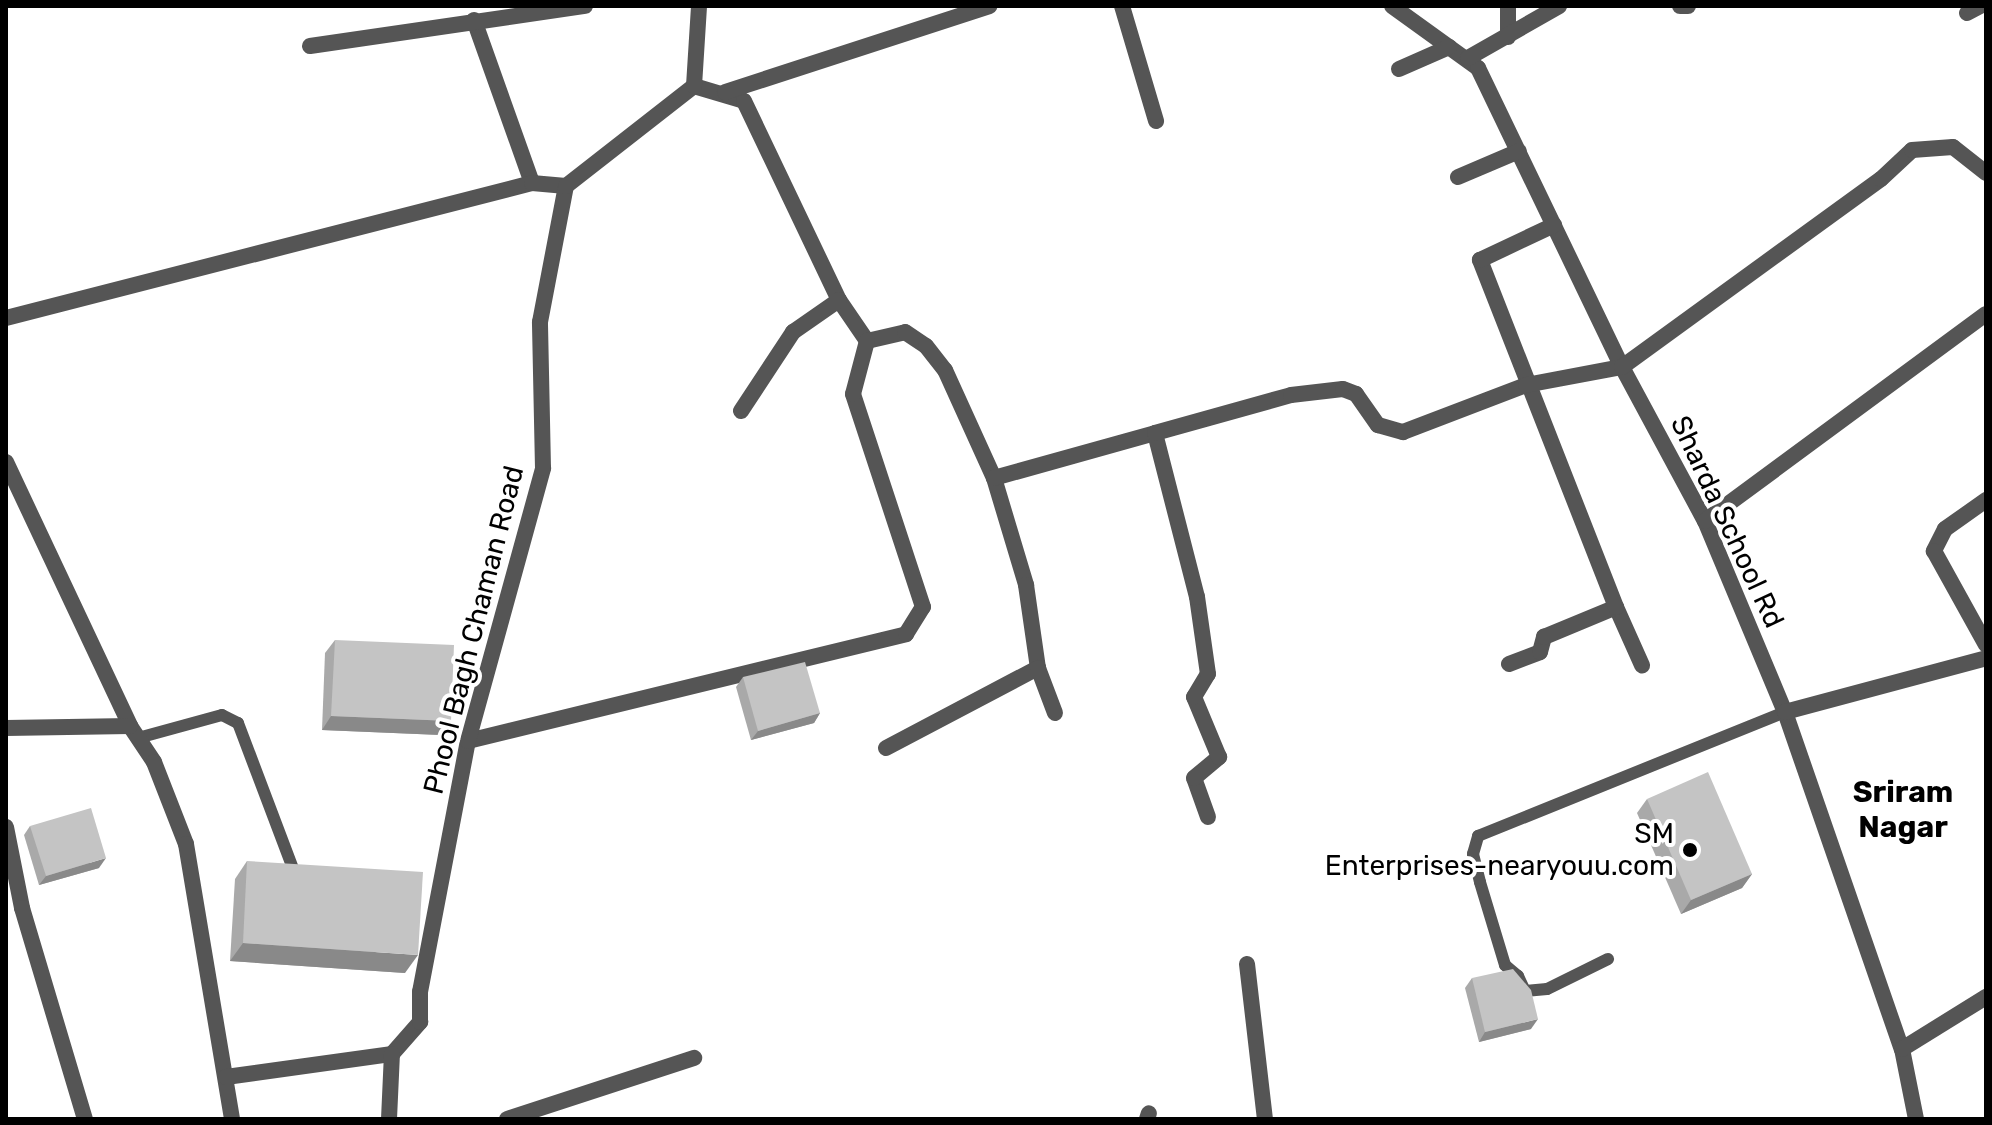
<!DOCTYPE html>
<html>
<head>
<meta charset="utf-8">
<style>
	body { margin:0 }
	#map { position:relative; width:1992px; height:1125px; overflow:hidden; background:#fff; font-family:Rubik,sans-serif }
	div>[style] { position:absolute }
	[style*='--x'] { left:calc(var(--x)*1px); top:calc(var(--y)*1px); width:calc(var(--w)*1px); rotate:calc(var(--a)*1deg) }
	.service>* { height:12px; margin:-6px; padding:0 6px; transform-origin:6px; border-radius:6px; background:#555 }
	.minor>* { height:16px; margin:-8px; padding:0 8px; transform-origin:8px; border-radius:8px; background:#555 }
	.wall>* { inset:0; background:#a9a9a9 }
	.shaded-wall>* { inset:0; background:#898989 }
	.building>* { inset:0; background:#c4c4c4 }
	.dots>* { width:22px; height:22px; translate:-50% -50%; box-sizing:border-box; border:4px solid #fff; border-radius:50% }
	span { translate:-50% -50%; white-space:nowrap; text-align:center; line-height:1.15; -webkit-text-stroke:8px #fff; paint-order:stroke }
	.street-label { font-size:28px; color:#000 }
	.poi-label { font-size:28px; color:#000 }
	.right { translate:-100% -50%; text-align:right }
	.neighbourhood-label { font-size:30px; color:#000; font-weight:700 }
	.frame { position:absolute; inset:0; border:8px solid #000; pointer-events:none }
</style>
</head>
<body>
<div id="map">
	<div class="service">
		<i style="--x:138;--y:738;--w:87;--a:-15.3"></i>
		<i style="--x:222;--y:715;--w:18;--a:27"></i>
		<i style="--x:238;--y:723;--w:153;--a:69.3"></i>
		<i style="--x:1608;--y:959;--w:68;--a:153.8"></i>
		<i style="--x:1547;--y:989;--w:22;--a:175"></i>
		<i style="--x:1525;--y:991;--w:17;--a:-115"></i>
		<i style="--x:1518;--y:976;--w:17;--a:-140"></i>
		<i style="--x:1505;--y:965;--w:87;--a:-106.8"></i>
		<i style="--x:1480;--y:882;--w:29;--a:-104"></i>
		<i style="--x:1473;--y:854;--w:19;--a:-74"></i>
		<i style="--x:1478;--y:836;--w:331;--a:-22"></i>
	</div>
	<div class="minor">
		<i style="--x:1122;--y:6;--w:120;--a:73.5"></i>
		<i style="--x:1392;--y:6;--w:106;--a:35.8"></i>
		<i style="--x:1478;--y:68;--w:332;--a:64.3"></i>
		<i style="--x:1622;--y:367;--w:175;--a:61.7"></i>
		<i style="--x:1705;--y:521;--w:207;--a:67.3"></i>
		<i style="--x:1785;--y:712;--w:357;--a:70.9"></i>
		<i style="--x:1902;--y:1049;--w:71;--a:78.7"></i>
		<i style="--x:1680;--y:6;--w:8;--a:0"></i>
		<i style="--x:1967;--y:13;--w:15;--a:-28"></i>
		<i style="--x:474;--y:20;--w:173;--a:70.4"></i>
		<i style="--x:1508;--y:37;--w:31;--a:-90"></i>
		<i style="--x:310;--y:46;--w:278;--a:-8.3"></i>
		<i style="--x:1468;--y:58;--w:105;--a:-29.7"></i>
		<i style="--x:1399;--y:69;--w:55;--a:-23.7"></i>
		<i style="--x:694;--y:86;--w:52;--a:16.7"></i>
		<i style="--x:744;--y:101;--w:221;--a:64.5"></i>
		<i style="--x:839;--y:300;--w:50;--a:55.7"></i>
		<i style="--x:867;--y:341;--w:39;--a:-13"></i>
		<i style="--x:905;--y:332;--w:25;--a:34"></i>
		<i style="--x:926;--y:346;--w:31;--a:52"></i>
		<i style="--x:945;--y:370;--w:119;--a:65.6"></i>
		<i style="--x:994;--y:478;--w:112;--a:73.3"></i>
		<i style="--x:1026;--y:585;--w:84;--a:81.8"></i>
		<i style="--x:725;--y:92;--w:278;--a:-18"></i>
		<i style="--x:1458;--y:177;--w:66;--a:-23.1"></i>
		<i style="--x:6;--y:318;--w:543;--a:-14.39"></i>
		<i style="--x:532;--y:183;--w:34;--a:5"></i>
		<i style="--x:741;--y:411;--w:95;--a:-56.6"></i>
		<i style="--x:793;--y:332;--w:56;--a:-34.8"></i>
		<i style="--x:6;--y:462;--w:292;--a:64.8"></i>
		<i style="--x:130;--y:726;--w:43;--a:56.3"></i>
		<i style="--x:154;--y:762;--w:88;--a:68.7"></i>
		<i style="--x:186;--y:844;--w:279;--a:80.5"></i>
		<i style="--x:994;--y:478;--w:167;--a:-15.6"></i>
		<i style="--x:1986;--y:500;--w:50;--a:144.7"></i>
		<i style="--x:1945;--y:529;--w:25;--a:117"></i>
		<i style="--x:1934;--y:551;--w:107;--a:61"></i>
		<i style="--x:1705;--y:521;--w:349;--a:-36.4"></i>
		<i style="--x:1616;--y:607;--w:64;--a:65.9"></i>
		<i style="--x:1509;--y:664;--w:33;--a:-21"></i>
		<i style="--x:1540;--y:652;--w:16;--a:-75"></i>
		<i style="--x:1544;--y:637;--w:78;--a:-22.6"></i>
		<i style="--x:1616;--y:607;--w:373;--a:-111.4"></i>
		<i style="--x:1480;--y:260;--w:82;--a:-25.3"></i>
		<i style="--x:1785;--y:712;--w:208;--a:-15"></i>
		<i style="--x:6;--y:728;--w:124;--a:-0.9"></i>
		<i style="--x:468;--y:741;--w:451;--a:-13.7"></i>
		<i style="--x:906;--y:634;--w:32;--a:-58"></i>
		<i style="--x:923;--y:607;--w:224;--a:-108.2"></i>
		<i style="--x:853;--y:394;--w:55;--a:-75.2"></i>
		<i style="--x:886;--y:748;--w:172;--a:-27.8"></i>
		<i style="--x:1038;--y:668;--w:48;--a:69.3"></i>
		<i style="--x:1208;--y:817;--w:41;--a:-109.7"></i>
		<i style="--x:1194;--y:778;--w:33;--a:-40"></i>
		<i style="--x:1219;--y:757;--w:65;--a:-112.6"></i>
		<i style="--x:1194;--y:697;--w:27;--a:-59"></i>
		<i style="--x:1208;--y:674;--w:78;--a:-98.1"></i>
		<i style="--x:1197;--y:597;--w:169;--a:-104.4"></i>
		<i style="--x:1155;--y:433;--w:141;--a:-15.6"></i>
		<i style="--x:1291;--y:395;--w:52;--a:-6.6"></i>
		<i style="--x:1343;--y:389;--w:14;--a:21"></i>
		<i style="--x:1356;--y:394;--w:38;--a:55"></i>
		<i style="--x:1378;--y:425;--w:26;--a:16"></i>
		<i style="--x:1403;--y:432;--w:132;--a:-20.9"></i>
		<i style="--x:1526;--y:385;--w:98;--a:-10.6"></i>
		<i style="--x:1622;--y:367;--w:320;--a:-36"></i>
		<i style="--x:1881;--y:179;--w:42;--a:-43.1"></i>
		<i style="--x:1912;--y:150;--w:41;--a:-4.2"></i>
		<i style="--x:1953;--y:147;--w:42;--a:38.2"></i>
		<i style="--x:6;--y:827;--w:83;--a:78.8"></i>
		<i style="--x:22;--y:908;--w:220;--a:73.4"></i>
		<i style="--x:1247;--y:964;--w:156;--a:83.4"></i>
		<i style="--x:1902;--y:1049;--w:99;--a:-31.8"></i>
		<i style="--x:226;--y:1077;--w:168;--a:-7.9"></i>
		<i style="--x:392;--y:1054;--w:43;--a:-48.8"></i>
		<i style="--x:420;--y:1022;--w:30;--a:-90"></i>
		<i style="--x:420;--y:992;--w:256;--a:-79.2"></i>
		<i style="--x:468;--y:741;--w:283;--a:-74.6"></i>
		<i style="--x:543;--y:468;--w:146;--a:-91.2"></i>
		<i style="--x:540;--y:322;--w:138;--a:-79.2"></i>
		<i style="--x:566;--y:186;--w:162;--a:-38"></i>
		<i style="--x:694;--y:86;--w:80;--a:-86.4"></i>
		<i style="--x:389;--y:1119;--w:65;--a:-87.4"></i>
		<i style="--x:507;--y:1119;--w:197;--a:-18.1"></i>
		<i style="--x:1147;--y:1119;--w:6;--a:-72"></i>
	</div>
	<div class="wall">
		<i style="clip-path:polygon(335px 640px,451px 721px,441px 735px,322px 730px,325px 653px)"></i>
		<i style="clip-path:polygon(743px 677px,820px 713px,814px 723px,751px 740px,736px 687px)"></i>
		<i style="clip-path:polygon(1647px 799px,1752px 874px,1742px 888px,1681px 914px,1637px 813px)"></i>
		<i style="clip-path:polygon(30px 826px,99px 868px,39px 885px,24px 835px)"></i>
		<i style="clip-path:polygon(247px 861px,405px 973px,230px 961px,235px 879px)"></i>
		<i style="clip-path:polygon(1472px 978px,1531px 1029px,1479px 1042px,1465px 988px)"></i>
	</div>
	<div class="shaded-wall">
		<i style="clip-path:polygon(820px 713px,814px 723px,751px 740px,758px 731px)"></i>
		<i style="clip-path:polygon(331px 716px,451px 721px,441px 735px,322px 730px)"></i>
		<i style="clip-path:polygon(106px 858px,99px 868px,39px 885px,46px 876px)"></i>
		<i style="clip-path:polygon(1752px 874px,1742px 888px,1681px 914px,1691px 900px)"></i>
		<i style="clip-path:polygon(243px 943px,418px 955px,405px 973px,230px 961px)"></i>
		<i style="clip-path:polygon(1538px 1019px,1531px 1029px,1479px 1042px,1485px 1032px)"></i>
	</div>
	<div class="building">
		<i style="clip-path:polygon(335px 640px,454px 645px,451px 721px,331px 716px)"></i>
		<i style="clip-path:polygon(805px 662px,820px 713px,758px 731px,743px 677px)"></i>
		<i style="clip-path:polygon(1708px 772px,1752px 874px,1691px 900px,1647px 799px)"></i>
		<i style="clip-path:polygon(91px 808px,106px 858px,46px 876px,30px 826px)"></i>
		<i style="clip-path:polygon(247px 861px,423px 872px,418px 955px,243px 943px)"></i>
		<i style="clip-path:polygon(1513px 969px,1531px 990px,1538px 1019px,1485px 1032px,1472px 978px)"></i>
	</div>
	<div class="dots">
		<i style="left:1690px;top:850px;background:#000"></i>
	</div>
	<div class="street-label">
		<span style="left:1727px;top:522px;rotate:65deg">Sharda School Rd</span>
		<span style="left:474px;top:630px;rotate:-76deg">Phool Bagh Chaman Road</span>
	</div>
	<div class="poi-label">
		<span class="right" style="left:1674px;top:850px">SM<br>Enterprises-nearyouu.com</span>
	</div>
	<div class="neighbourhood-label">
		<span style="left:1903px;top:809px">Sriram<br>Nagar</span>
	</div>
	<div class="frame"></div>
</div>
</body>
</html>
